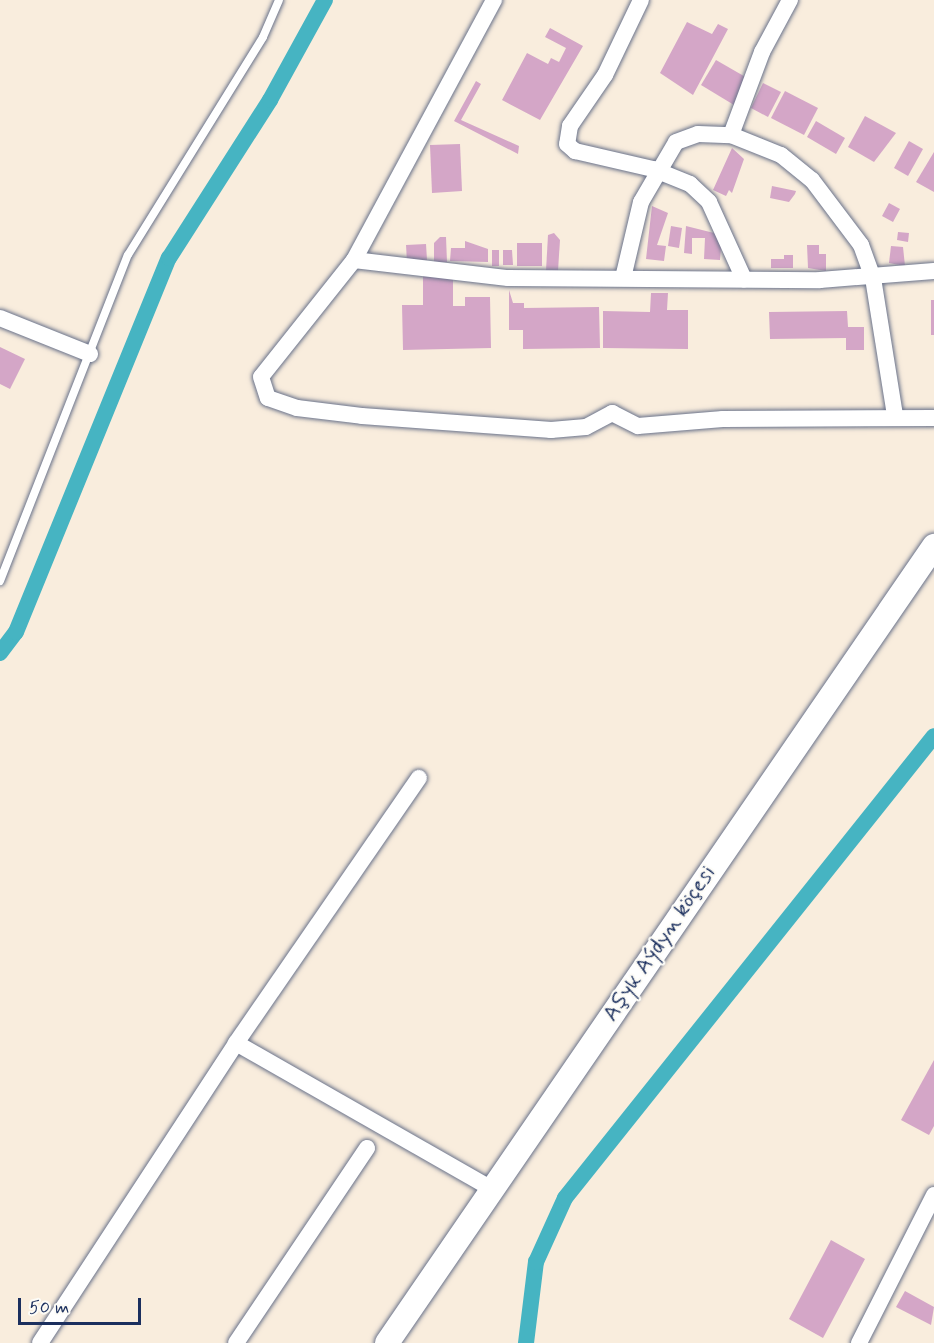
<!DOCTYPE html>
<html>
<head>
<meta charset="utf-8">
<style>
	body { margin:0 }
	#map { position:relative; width:934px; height:1343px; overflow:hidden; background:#f9eddd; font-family:Mynerve,sans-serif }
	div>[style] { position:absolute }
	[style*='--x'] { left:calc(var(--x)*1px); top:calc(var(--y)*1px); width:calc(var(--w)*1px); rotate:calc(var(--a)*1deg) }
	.canal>* { height:16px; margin:-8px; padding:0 8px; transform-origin:8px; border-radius:8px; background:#46b4c2 }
	.building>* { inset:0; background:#d4a6c7 }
	.roads { filter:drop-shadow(0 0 2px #69728a) drop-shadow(0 0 2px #69728a) }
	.service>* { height:8px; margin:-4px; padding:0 4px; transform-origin:4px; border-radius:4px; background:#fff }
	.minor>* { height:16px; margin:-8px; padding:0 8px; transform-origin:8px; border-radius:8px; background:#fff }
	.secondary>* { height:24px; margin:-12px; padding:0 12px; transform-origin:12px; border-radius:12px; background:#fff }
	span { translate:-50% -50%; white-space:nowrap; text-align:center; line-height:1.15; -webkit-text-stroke:4.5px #fdfcf7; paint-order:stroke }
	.street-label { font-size:22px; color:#1b2f5e }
	.scale { position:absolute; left:18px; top:1298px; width:123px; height:27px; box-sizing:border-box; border:3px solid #1b2f5e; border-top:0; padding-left:8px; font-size:18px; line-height:21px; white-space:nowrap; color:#1b2f5e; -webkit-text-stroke:4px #fdfcf7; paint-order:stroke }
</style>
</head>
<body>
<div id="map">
	<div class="canal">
		<i style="--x:0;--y:653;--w:26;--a:-53"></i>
		<i style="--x:16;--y:632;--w:404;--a:-67.8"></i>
		<i style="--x:169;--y:258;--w:188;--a:-57.4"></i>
		<i style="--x:270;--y:100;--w:114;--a:-61.2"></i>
		<i style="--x:526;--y:1343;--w:82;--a:-83"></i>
		<i style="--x:536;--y:1262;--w:70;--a:-65.6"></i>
		<i style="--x:565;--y:1198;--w:591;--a:-51.39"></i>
	</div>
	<div class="building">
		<i style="clip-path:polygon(687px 22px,712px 34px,718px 24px,728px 29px,693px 95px,660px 73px)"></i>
		<i style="clip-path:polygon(550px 28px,583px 46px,540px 120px,502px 100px,527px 53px,548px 64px,551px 58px,559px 62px,566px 48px,545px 37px)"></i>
		<i style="clip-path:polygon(716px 60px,749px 79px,734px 105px,701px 85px)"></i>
		<i style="clip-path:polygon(476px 81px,481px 84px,461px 120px,519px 146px,518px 154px,454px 121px)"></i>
		<i style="clip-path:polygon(763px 83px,781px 92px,768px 117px,751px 108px)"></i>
		<i style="clip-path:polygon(785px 91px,818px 108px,804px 135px,771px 118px)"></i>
		<i style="clip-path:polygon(865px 116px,896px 133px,874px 162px,848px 147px)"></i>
		<i style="clip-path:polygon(816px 121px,845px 138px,836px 154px,807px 137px)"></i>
		<i style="clip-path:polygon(909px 141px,923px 149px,908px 176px,894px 168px)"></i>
		<i style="clip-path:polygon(460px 144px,462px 191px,432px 193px,430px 145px)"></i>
		<i style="clip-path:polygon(732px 148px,744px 159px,732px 193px,729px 190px,726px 196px,713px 190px)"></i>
		<i style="clip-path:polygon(934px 152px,934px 192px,916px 182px)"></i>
		<i style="clip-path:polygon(772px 186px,796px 191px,795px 194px,789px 202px,770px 198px)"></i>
		<i style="clip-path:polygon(889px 203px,900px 209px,893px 222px,882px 216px)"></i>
		<i style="clip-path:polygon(652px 206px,668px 213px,657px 245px,666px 246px,664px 261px,646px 259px)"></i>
		<i style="clip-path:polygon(671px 226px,682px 228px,679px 248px,668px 246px)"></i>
		<i style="clip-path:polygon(686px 226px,722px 235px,720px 260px,704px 259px,705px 238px,692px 238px,692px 254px,684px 253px)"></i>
		<i style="clip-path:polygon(898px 232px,909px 233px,908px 242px,897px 240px)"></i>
		<i style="clip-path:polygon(554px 233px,560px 240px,558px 271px,546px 271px,548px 235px)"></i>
		<i style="clip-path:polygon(440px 237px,446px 237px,447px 262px,434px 262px,434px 243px)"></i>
		<i style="clip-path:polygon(465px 241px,488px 249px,488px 262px,450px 261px,451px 248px,465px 248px)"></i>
		<i style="clip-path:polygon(517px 243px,542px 243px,542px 266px,517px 266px)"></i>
		<i style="clip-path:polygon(426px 244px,427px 260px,407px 262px,406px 245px)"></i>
		<i style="clip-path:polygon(807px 245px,819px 245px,819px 254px,826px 254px,826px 271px,808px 268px)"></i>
		<i style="clip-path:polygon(891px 246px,903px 247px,905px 266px,889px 263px)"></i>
		<i style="clip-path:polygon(492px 250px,499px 250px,499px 266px,492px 266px)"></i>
		<i style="clip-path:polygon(503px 250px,512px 250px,513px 265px,503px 265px)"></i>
		<i style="clip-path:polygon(784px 255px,793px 255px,793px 268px,771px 268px,771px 259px,784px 259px)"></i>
		<i style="clip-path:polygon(453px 274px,453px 306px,465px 306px,465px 297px,490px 297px,491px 348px,403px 350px,402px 305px,423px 305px,423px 275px)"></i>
		<i style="clip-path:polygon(509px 290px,513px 303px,524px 303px,524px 308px,599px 307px,600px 348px,523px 349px,523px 330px,509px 330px)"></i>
		<i style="clip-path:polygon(651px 293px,668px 293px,667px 310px,688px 310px,688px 349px,603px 348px,603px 311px,650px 312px)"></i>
		<i style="clip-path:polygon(931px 300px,934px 300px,934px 335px,931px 335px)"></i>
		<i style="clip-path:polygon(847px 311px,848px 327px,864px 327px,864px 350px,846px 350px,846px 338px,770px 339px,769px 312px)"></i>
		<i style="clip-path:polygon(0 347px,25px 359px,10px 389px,0 384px)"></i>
		<i style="clip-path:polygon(934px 1060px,934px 1126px,929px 1135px,901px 1120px)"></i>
		<i style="clip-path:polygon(831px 1240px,865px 1259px,823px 1338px,789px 1319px)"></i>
		<i style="clip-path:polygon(905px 1291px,934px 1307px,931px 1325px,896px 1307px)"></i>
	</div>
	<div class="roads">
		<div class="service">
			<i style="--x:0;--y:581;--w:350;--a:-68.6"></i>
			<i style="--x:128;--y:255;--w:256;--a:-58.2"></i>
			<i style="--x:263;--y:37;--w:40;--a:-66.6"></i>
		</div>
		<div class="minor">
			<i style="--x:494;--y:0;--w:295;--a:118.3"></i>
			<i style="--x:354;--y:260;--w:149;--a:128.5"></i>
			<i style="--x:261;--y:377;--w:22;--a:72"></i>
			<i style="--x:268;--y:398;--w:31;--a:19"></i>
			<i style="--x:297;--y:408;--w:65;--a:7"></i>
			<i style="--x:362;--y:416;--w:190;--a:4.2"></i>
			<i style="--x:551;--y:430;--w:35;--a:-5"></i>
			<i style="--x:586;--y:427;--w:30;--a:-28"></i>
			<i style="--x:612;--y:413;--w:29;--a:27"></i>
			<i style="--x:638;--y:426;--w:85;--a:-4.7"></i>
			<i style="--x:723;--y:419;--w:211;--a:-0.3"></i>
			<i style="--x:641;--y:0;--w:83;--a:115.6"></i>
			<i style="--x:605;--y:75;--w:62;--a:124.5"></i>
			<i style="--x:570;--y:126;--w:18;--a:99"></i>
			<i style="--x:567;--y:144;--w:11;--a:41"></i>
			<i style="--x:575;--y:151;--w:80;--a:13"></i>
			<i style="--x:653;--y:169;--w:40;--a:22"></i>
			<i style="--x:690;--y:184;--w:26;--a:43"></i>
			<i style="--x:709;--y:202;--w:85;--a:65.6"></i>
			<i style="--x:731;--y:135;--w:89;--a:-69.5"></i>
			<i style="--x:762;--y:52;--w:59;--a:-61.7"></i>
			<i style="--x:354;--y:260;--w:155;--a:6.7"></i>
			<i style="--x:508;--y:278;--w:312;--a:0.4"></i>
			<i style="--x:820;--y:280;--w:114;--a:-4.5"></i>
			<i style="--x:623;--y:278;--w:78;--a:-76.7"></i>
			<i style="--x:641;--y:202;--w:69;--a:-59.7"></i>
			<i style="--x:676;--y:142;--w:23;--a:-20"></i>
			<i style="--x:698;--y:134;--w:33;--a:2"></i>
			<i style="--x:731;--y:135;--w:54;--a:21.8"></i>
			<i style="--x:781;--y:155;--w:40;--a:39"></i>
			<i style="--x:812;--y:180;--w:81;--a:53"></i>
			<i style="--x:861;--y:245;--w:35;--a:70"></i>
			<i style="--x:873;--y:278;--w:139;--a:80.9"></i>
			<i style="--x:0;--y:318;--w:97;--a:21.8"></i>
			<i style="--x:236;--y:1043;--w:295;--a:29.7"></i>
			<i style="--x:40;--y:1343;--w:358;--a:-56.8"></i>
			<i style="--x:236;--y:1043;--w:322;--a:-55.4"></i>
			<i style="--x:236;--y:1343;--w:235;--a:-56.1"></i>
			<i style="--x:859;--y:1343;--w:166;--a:-63.1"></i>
		</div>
		<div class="secondary">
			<i style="--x:387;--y:1343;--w:967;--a:-55.54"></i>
		</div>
	</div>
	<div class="street-label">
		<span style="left:660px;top:944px;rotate:-56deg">Aşyk Aýdyn köçesi</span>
	</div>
	<div class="scale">50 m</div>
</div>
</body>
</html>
